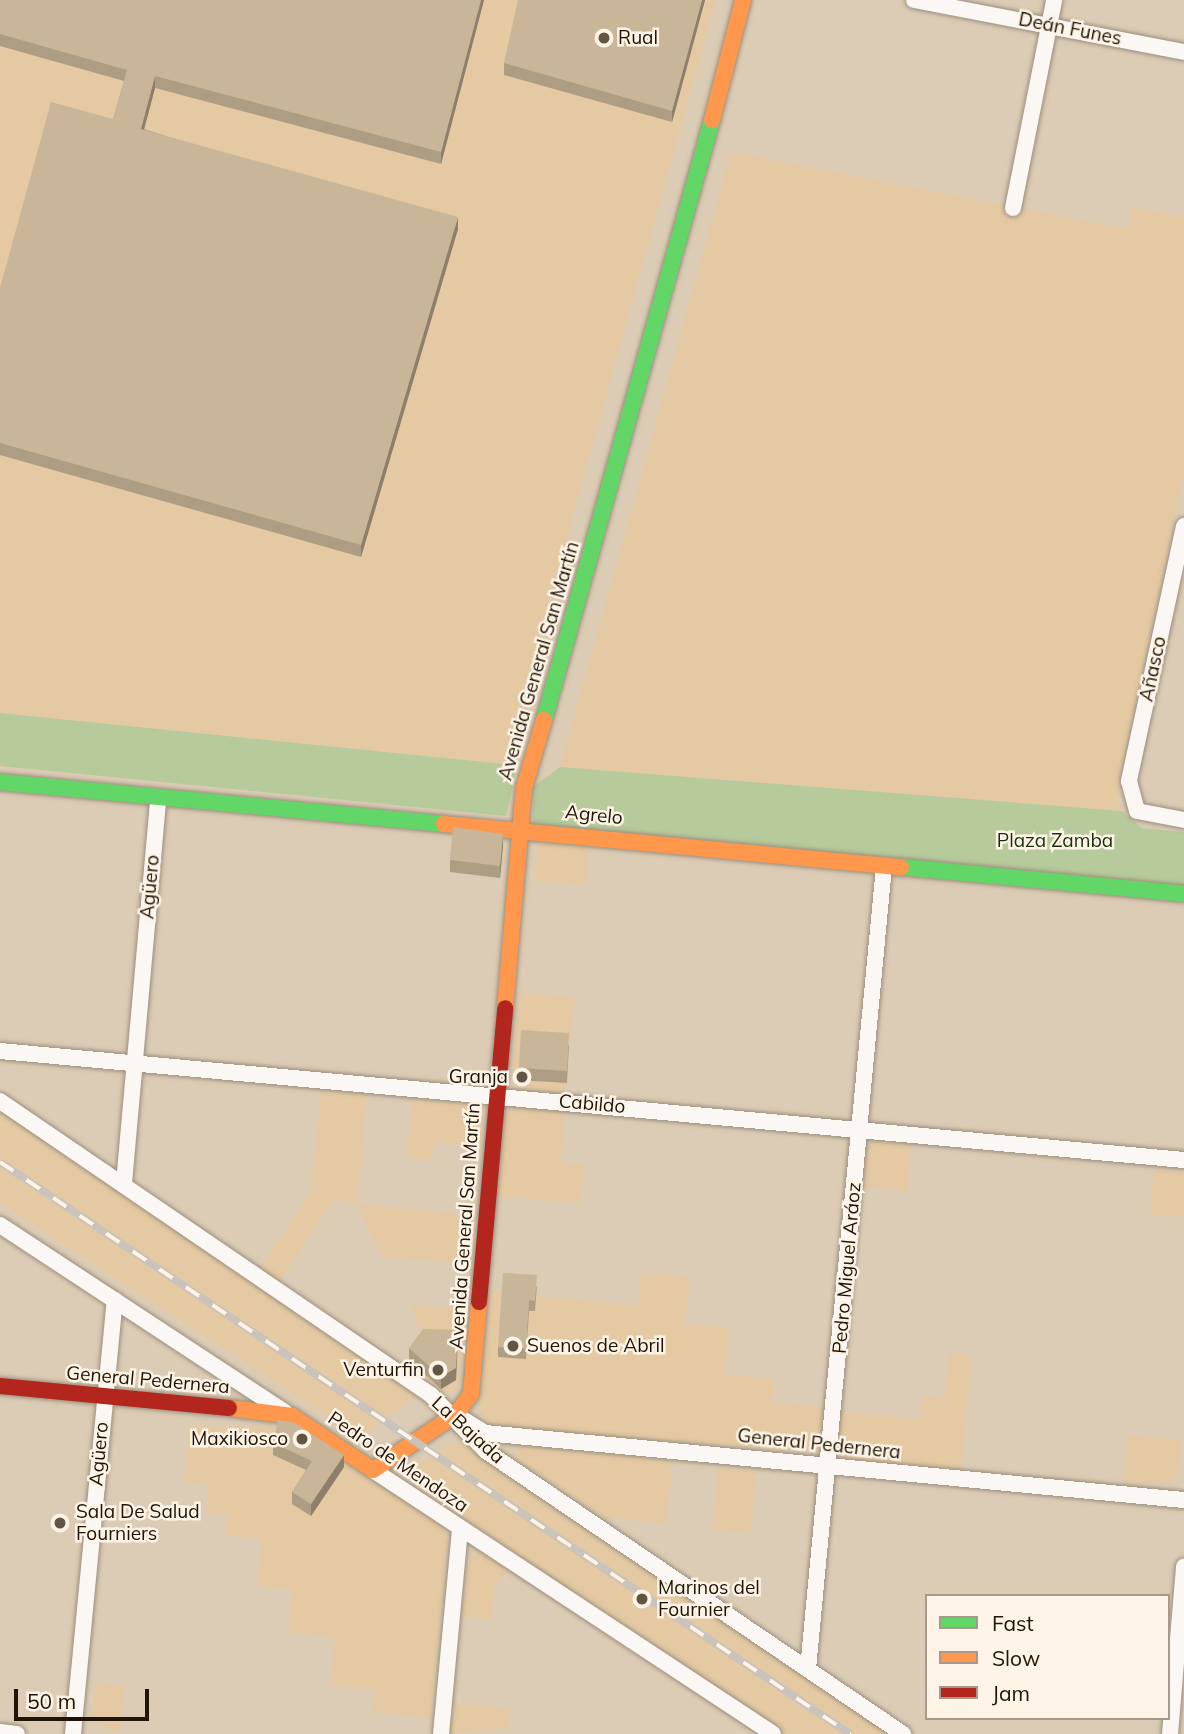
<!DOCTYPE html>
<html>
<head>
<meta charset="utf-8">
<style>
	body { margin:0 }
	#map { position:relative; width:1184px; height:1734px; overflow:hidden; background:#dcccb5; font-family:Mulish,sans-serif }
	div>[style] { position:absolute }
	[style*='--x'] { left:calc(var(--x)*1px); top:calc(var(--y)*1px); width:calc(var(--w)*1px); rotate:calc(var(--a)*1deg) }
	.built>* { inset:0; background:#e4c9a3 }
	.green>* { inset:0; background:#b7ca9b }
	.roads { filter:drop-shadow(0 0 2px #9b8f7d) drop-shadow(0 0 2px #9b8f7d) }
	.street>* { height:16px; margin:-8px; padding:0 8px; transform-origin:8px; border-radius:8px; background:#faf7f4 }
	.fast>* { height:16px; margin:-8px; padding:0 8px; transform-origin:8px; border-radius:8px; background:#63d668 }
	.slow>* { height:16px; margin:-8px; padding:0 8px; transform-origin:8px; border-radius:8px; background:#ff974d }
	.jam>* { height:16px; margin:-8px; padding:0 8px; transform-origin:8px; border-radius:8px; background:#b3261e }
	.rail>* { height:8px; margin-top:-4px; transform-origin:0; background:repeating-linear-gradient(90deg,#fdf3e6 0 16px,#c8c3bc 0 32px); box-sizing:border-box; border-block:2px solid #c8c3bc }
	.wall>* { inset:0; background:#ad9d83 }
	.shaded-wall>* { inset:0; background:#8d7f6a }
	.building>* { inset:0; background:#c9b698 }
	.dots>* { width:19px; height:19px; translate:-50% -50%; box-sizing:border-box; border:4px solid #fdf3e6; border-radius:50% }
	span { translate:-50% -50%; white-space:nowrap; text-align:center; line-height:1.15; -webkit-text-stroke:5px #fdf3e6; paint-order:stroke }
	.street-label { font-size:19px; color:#201505 }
	.poi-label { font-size:19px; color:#201505 }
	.left { translate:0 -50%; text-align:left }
	.right { translate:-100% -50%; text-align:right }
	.park-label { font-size:19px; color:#19320d }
	.legend { position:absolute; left:925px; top:1594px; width:245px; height:126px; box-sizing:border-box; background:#fdf3e6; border:2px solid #a59a8c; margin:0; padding:9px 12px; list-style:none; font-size:21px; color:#201505 }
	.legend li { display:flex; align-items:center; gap:14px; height:35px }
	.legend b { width:35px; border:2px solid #a59a8c }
	.scale { position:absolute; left:14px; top:1689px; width:135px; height:32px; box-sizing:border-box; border:4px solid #201505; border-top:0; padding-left:9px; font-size:21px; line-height:24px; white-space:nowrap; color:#201505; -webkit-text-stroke:5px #fdf3e6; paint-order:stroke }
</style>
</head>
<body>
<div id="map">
	<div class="built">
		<i style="clip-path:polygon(0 0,716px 0,504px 764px,0 713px)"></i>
		<i style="clip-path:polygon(731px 152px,1127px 229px,1131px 207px,1184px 218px,1184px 470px,1117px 798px,1122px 811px,560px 767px)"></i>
		<i style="clip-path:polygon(544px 843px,589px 847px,586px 885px,535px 881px,538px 846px)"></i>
		<i style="clip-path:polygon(519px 992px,575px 998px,564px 1094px,519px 1088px,512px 1080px)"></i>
		<i style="clip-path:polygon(321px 1090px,367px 1095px,357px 1204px,475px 1215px,471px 1264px,381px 1256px,357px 1204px,334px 1199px,279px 1283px,259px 1269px,311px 1191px)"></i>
		<i style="clip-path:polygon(412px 1099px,481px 1105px,482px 1146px,435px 1142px,432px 1160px,407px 1158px)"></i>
		<i style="clip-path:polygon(0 1108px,423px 1392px,359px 1437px,0 1203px)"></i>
		<i style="clip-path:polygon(518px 1108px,565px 1112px,561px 1163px,584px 1165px,580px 1203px,498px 1196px,506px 1114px)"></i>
		<i style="clip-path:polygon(874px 1142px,911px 1146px,908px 1191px,861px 1187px,865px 1149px)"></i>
		<i style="clip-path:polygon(1154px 1169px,1184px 1172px,1184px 1217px,1150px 1214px)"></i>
		<i style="clip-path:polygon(642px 1272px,690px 1277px,685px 1324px,729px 1328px,725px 1374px,774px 1379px,772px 1402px,824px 1407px,817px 1452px,489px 1427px,479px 1410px,491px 1291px,638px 1306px)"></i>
		<i style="clip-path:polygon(411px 1305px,467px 1309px,458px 1390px,440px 1394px,403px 1368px,423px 1340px)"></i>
		<i style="clip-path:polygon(949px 1353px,971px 1356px,961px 1469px,850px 1459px,839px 1452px,839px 1412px,920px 1419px,922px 1396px,945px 1398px)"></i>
		<i style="clip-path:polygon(189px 1426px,296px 1427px,442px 1524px,448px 1542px,430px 1718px,373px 1712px,375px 1690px,330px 1685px,335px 1637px,288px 1632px,292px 1589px,257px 1586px,262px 1539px,226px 1534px,227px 1515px,206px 1512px,209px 1485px,183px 1482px)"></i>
		<i style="clip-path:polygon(1128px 1436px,1182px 1440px,1175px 1482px,1125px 1485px)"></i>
		<i style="clip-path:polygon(465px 1442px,549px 1504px,889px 1734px,780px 1734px,415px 1486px,413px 1468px,450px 1443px)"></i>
		<i style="clip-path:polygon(523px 1445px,673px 1461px,666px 1524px,604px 1517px,519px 1460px,516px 1451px)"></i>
		<i style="clip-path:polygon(718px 1467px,756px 1470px,751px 1533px,712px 1529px)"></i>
		<i style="clip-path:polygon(478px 1548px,509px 1566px,495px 1586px,491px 1620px,461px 1615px,470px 1556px)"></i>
		<i style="clip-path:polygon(96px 1683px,125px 1686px,120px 1731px,107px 1730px,92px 1715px)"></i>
		<i style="clip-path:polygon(451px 1702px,511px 1710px,509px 1728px,449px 1734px)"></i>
	</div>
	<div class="green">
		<i style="clip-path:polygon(0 713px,504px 764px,517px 766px,506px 816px,0 766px)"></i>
		<i style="clip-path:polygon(560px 767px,1122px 811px,1142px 828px,1184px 832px,1184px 886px,533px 825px,533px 787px)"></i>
	</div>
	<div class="roads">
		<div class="street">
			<i style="--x:914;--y:0;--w:275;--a:10.9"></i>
			<i style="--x:1013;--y:208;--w:212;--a:-78.8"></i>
			<i style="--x:1184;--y:526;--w:261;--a:102.2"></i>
			<i style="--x:1129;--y:781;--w:31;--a:75"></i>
			<i style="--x:1137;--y:811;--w:48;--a:10.8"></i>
			<i style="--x:0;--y:1051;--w:1189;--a:5.26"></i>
			<i style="--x:0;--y:1101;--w:522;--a:34.3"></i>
			<i style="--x:431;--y:1395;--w:78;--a:45.5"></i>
			<i style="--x:486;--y:1451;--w:504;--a:34.16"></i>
			<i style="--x:124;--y:1183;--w:386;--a:-84.9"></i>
			<i style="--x:0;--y:1225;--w:341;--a:33.3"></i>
			<i style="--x:461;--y:1418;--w:28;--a:32"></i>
			<i style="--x:485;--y:1433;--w:702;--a:5.48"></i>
			<i style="--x:373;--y:1470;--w:479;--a:33.4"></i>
			<i style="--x:808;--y:1669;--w:806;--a:-84.59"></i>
			<i style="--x:0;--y:1732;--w:17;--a:7"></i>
			<i style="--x:73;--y:1734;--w:436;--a:-84.5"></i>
			<i style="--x:441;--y:1734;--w:206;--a:-84.7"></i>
			<i style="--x:1170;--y:1734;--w:168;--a:-85.2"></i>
		</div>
		<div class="fast">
			<i style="--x:544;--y:720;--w:623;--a:-74.36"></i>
			<i style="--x:0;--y:782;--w:446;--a:5.4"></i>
			<i style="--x:901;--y:867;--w:284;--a:5.4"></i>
		</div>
		<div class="slow">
			<i style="--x:712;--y:120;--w:124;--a:-75.5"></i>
			<i style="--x:444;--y:824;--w:459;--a:5.4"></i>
			<i style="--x:505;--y:1008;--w:221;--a:-85.1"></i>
			<i style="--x:524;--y:788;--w:71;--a:-73.6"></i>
			<i style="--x:229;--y:1408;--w:64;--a:7.2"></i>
			<i style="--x:292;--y:1416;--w:97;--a:33.7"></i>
			<i style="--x:373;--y:1470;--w:100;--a:-34"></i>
			<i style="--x:456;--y:1414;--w:25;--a:-53"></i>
			<i style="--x:471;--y:1394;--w:92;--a:-85"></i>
		</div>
		<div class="jam">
			<i style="--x:479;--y:1302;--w:295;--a:-84.9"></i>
			<i style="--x:0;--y:1386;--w:230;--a:5.5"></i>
		</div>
	</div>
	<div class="rail">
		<i style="--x:0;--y:1162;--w:1025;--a:33.94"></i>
	</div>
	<div class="wall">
		<i style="clip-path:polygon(0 0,484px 0,441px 164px,155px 88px,144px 129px,458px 229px,361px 557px,0 455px,0 288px,113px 119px,124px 81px,0 46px)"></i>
		<i style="clip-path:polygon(705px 0,672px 122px,504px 75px,504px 63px)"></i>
		<i style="clip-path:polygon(503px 845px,500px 878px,450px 872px,450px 860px)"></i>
		<i style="clip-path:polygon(569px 1045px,567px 1083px,519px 1080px,519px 1068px)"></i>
		<i style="clip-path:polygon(537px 1286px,535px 1311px,529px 1311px,526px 1359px,498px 1357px,498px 1347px)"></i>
		<i style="clip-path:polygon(458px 1342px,456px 1380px,441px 1389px,409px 1360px,409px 1348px)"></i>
		<i style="clip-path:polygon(273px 1443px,344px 1467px,311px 1516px,292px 1504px,292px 1492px,306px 1470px,273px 1455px)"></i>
	</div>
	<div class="shaded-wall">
		<i style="clip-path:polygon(481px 0,484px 0,441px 164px,441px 152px)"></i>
		<i style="clip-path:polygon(702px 0,705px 0,672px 122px,672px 111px)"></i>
		<i style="clip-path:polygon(155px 76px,155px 88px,141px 141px,141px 129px)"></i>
		<i style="clip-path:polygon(458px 217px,458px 229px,361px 557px,361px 545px)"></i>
		<i style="clip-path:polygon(503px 834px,503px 845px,500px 878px,500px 866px)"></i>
		<i style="clip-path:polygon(458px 1330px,456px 1380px,441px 1389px,441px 1377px)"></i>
		<i style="clip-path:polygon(344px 1455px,344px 1467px,311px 1516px,311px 1504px)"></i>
	</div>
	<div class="building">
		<i style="clip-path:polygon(0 0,481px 0,441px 152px,155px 76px,141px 129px,458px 217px,361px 545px,0 443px,0 288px,51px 102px,113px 119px,127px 70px,0 34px)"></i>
		<i style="clip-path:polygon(518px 0,702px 0,672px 111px,504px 63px)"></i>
		<i style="clip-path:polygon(453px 827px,503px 834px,500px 866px,450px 860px)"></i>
		<i style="clip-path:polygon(521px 1030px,569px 1033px,567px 1071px,519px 1068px)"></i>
		<i style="clip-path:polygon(503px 1273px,537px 1275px,535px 1301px,529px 1300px,526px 1349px,498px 1347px)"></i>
		<i style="clip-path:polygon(423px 1329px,458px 1330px,456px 1368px,441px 1377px,409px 1348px)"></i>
		<i style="clip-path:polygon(278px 1420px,295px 1423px,344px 1455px,311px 1504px,292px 1492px,312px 1461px,273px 1443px)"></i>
	</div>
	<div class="dots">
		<i style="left:604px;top:38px;background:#625543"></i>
		<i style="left:522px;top:1077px;background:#625543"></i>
		<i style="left:513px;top:1346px;background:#625543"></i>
		<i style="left:438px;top:1370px;background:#625543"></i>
		<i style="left:302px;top:1439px;background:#625543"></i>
		<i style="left:60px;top:1523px;background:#625543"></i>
		<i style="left:642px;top:1599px;background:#625543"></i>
	</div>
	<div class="street-label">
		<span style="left:1070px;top:29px;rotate:11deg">Deán Funes</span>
		<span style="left:539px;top:661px;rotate:-74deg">Avenida General San Martín</span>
		<span style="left:1153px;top:669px;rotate:-78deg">Añasco</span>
		<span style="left:594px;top:815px;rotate:6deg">Agrelo</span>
		<span style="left:150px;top:887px;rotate:-85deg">Agüero</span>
		<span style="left:592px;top:1104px;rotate:5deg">Cabildo</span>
		<span style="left:465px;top:1226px;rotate:-86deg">Avenida General San Martín</span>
		<span style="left:847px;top:1268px;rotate:-85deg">Pedro Miguel Aráoz</span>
		<span style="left:148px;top:1380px;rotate:5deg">General Pedernera</span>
		<span style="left:468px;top:1430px;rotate:42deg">La Bajada</span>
		<span style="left:819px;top:1444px;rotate:6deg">General Pedernera</span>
		<span style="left:99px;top:1454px;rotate:-85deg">Agüero</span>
		<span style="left:398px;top:1462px;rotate:34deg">Pedro de Mendoza</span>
	</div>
	<div class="poi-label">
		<span class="left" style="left:618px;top:38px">Rual</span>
		<span class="right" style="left:508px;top:1077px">Granja</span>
		<span class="left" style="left:527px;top:1346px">Suenos de Abril</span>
		<span class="right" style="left:424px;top:1370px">Venturfin</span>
		<span class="right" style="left:288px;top:1439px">Maxikiosco</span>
		<span class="left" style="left:76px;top:1523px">Sala De Salud<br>Fourniers</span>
		<span class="left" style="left:658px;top:1599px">Marinos del<br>Fournier</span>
	</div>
	<div class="park-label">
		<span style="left:1055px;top:841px">Plaza Zamba</span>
	</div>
	<ul class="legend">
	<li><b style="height:9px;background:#63d668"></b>Fast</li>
	<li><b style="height:9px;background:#ff974d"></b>Slow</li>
	<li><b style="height:9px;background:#b3261e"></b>Jam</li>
	</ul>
	<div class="scale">50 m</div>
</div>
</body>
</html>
